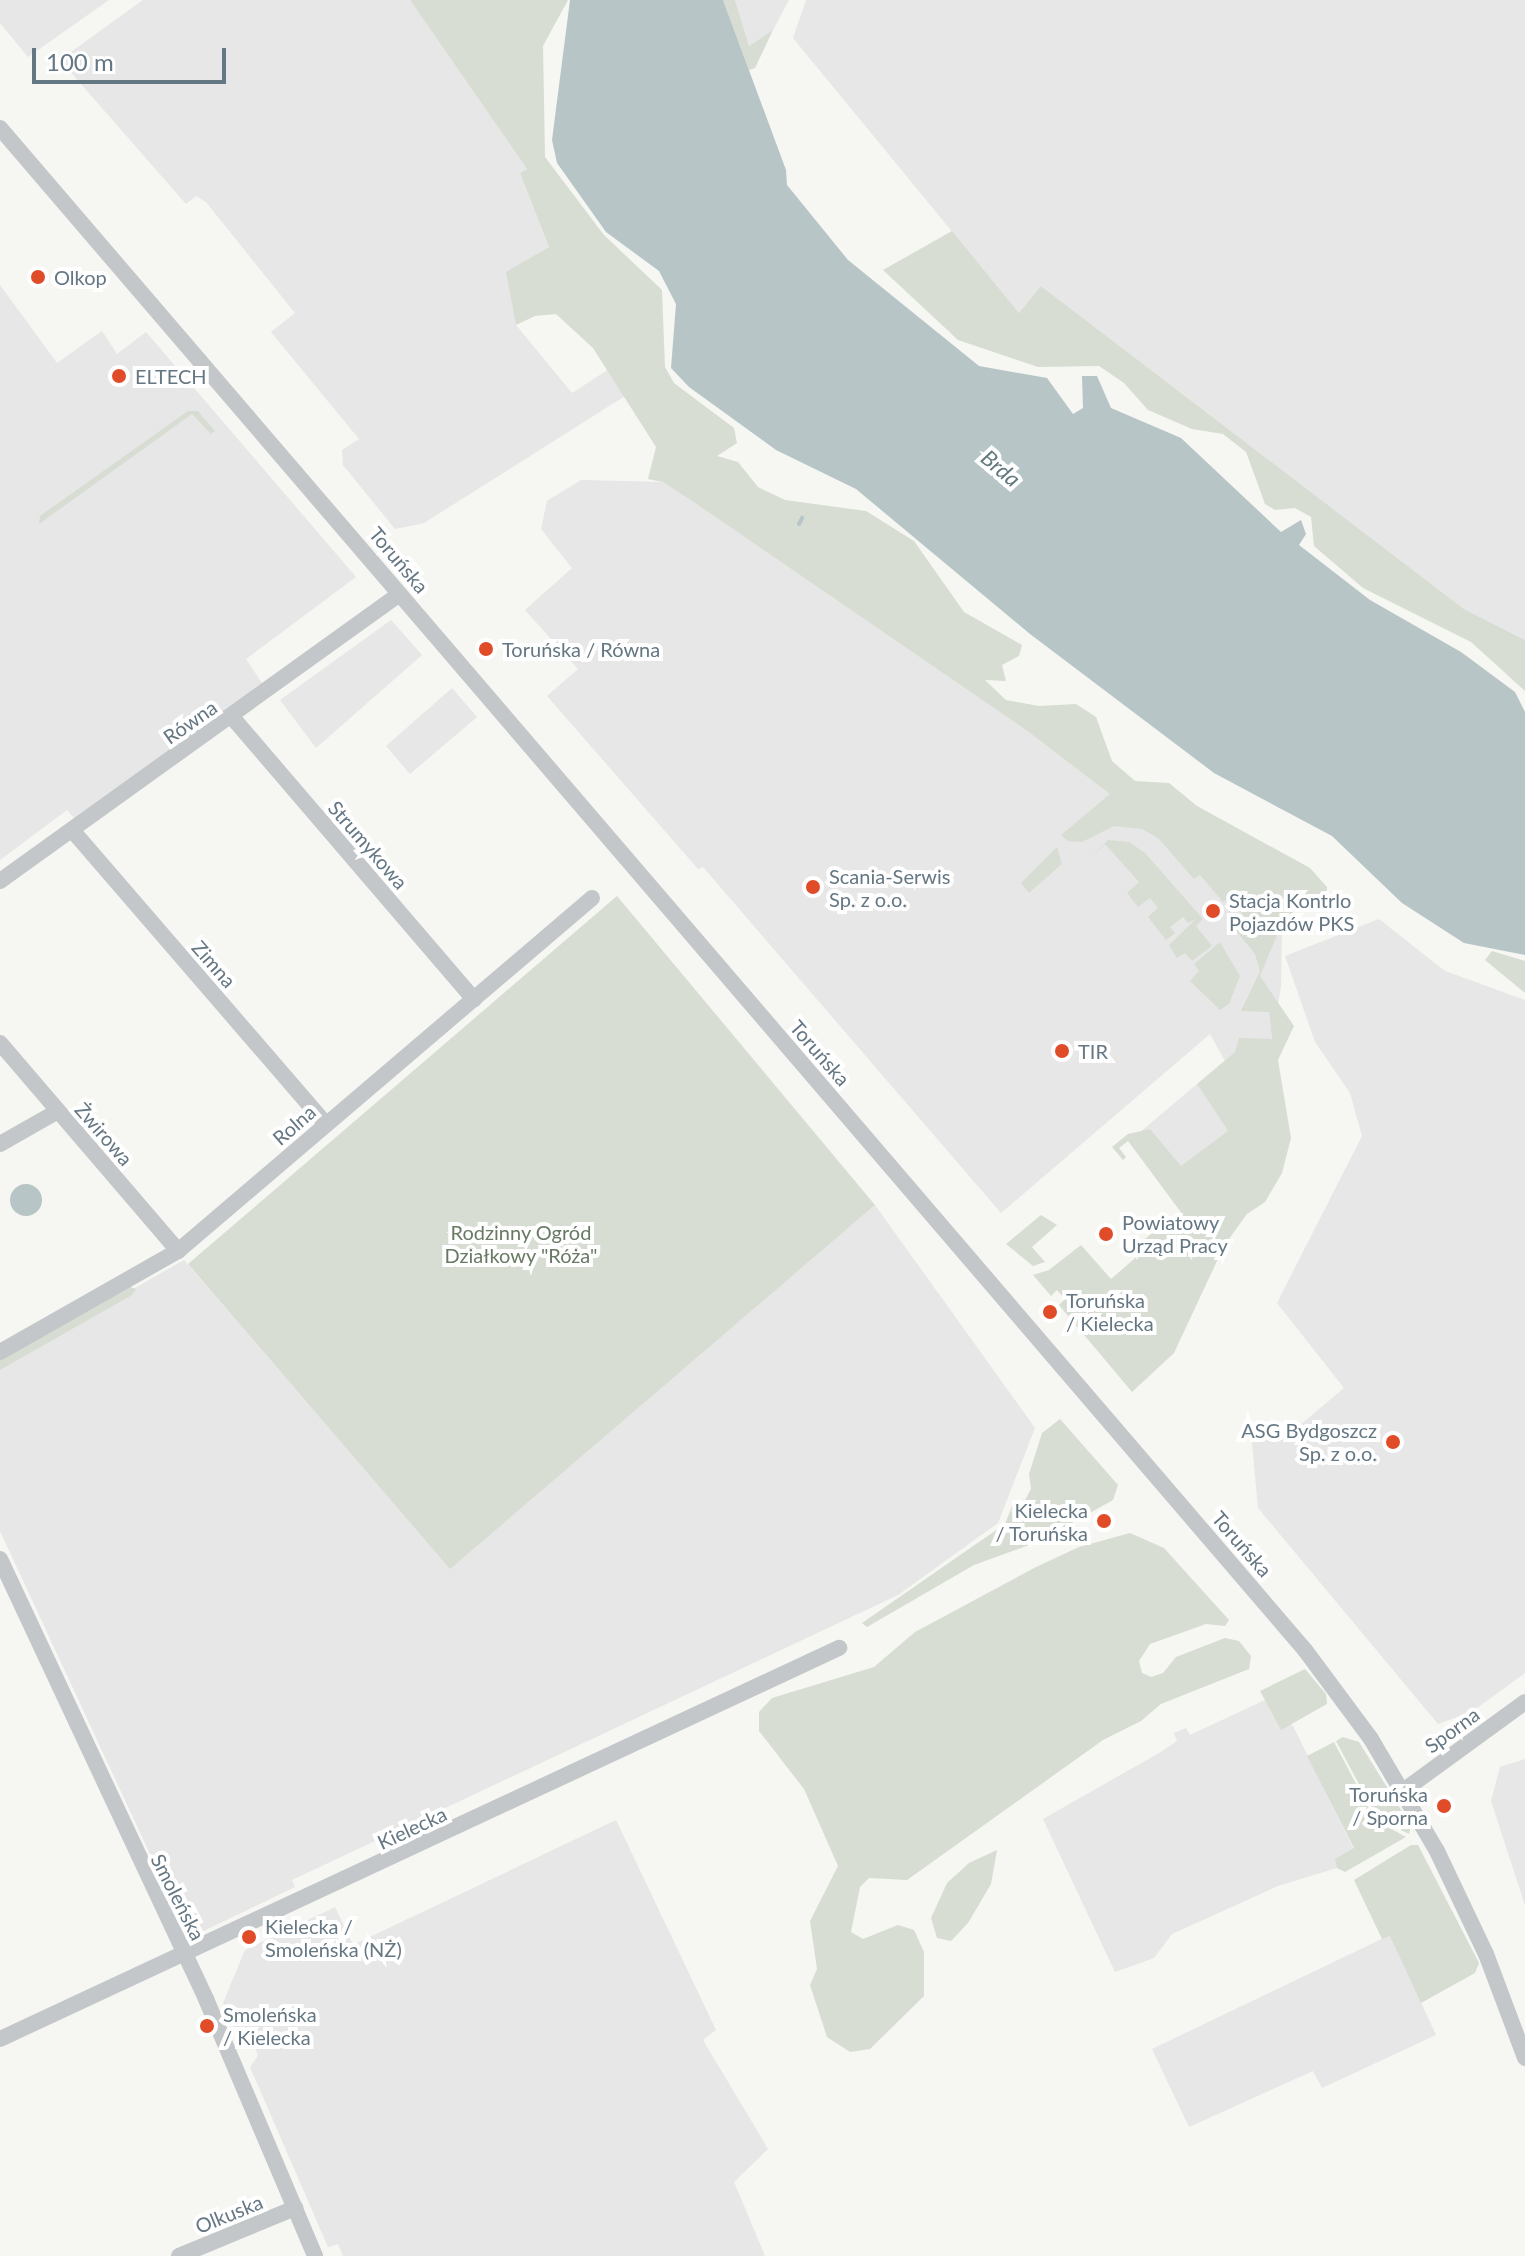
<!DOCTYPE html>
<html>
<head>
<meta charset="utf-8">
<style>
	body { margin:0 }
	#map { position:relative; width:1525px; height:2256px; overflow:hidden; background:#f6f6f2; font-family:Lato,sans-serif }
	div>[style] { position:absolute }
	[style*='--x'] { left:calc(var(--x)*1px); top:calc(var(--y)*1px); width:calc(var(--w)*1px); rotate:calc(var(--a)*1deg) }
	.built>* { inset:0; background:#e6e7e6 }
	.green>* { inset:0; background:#d7ddd3 }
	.water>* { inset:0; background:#b7c5c7 }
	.round { border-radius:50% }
	.stream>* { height:4px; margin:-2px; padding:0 2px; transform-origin:2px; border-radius:2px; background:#b7c5c7 }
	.minor>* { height:16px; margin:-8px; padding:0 8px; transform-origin:8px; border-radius:8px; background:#c3c7ca }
	.dots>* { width:22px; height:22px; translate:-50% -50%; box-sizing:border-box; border:4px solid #fff; border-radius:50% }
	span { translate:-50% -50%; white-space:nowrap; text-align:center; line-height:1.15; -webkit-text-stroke:8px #fff; paint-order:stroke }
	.poi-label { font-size:20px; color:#657783 }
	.left { translate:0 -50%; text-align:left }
	.right { translate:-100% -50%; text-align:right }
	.street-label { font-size:20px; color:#657783 }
	.park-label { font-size:20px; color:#697a64 }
	.water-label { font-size:22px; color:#61797f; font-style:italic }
	.scale { position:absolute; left:32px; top:48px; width:194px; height:36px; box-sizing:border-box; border:4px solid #657783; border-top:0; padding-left:10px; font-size:24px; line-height:28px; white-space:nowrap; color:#657783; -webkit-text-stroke:6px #fff; paint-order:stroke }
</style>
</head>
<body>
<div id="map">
	<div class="built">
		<i style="clip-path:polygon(0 0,109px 0,28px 57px,0 23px)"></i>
		<i style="clip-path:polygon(143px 0,410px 0,527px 169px,520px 173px,549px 247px,507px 272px,516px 325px,572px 393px,609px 369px,625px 396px,424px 523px,395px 529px,343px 465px,342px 450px,359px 439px,271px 332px,295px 313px,206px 202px,196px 196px,186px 204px,60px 60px)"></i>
		<i style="clip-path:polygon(735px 0,789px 0,773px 30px,749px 46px)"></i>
		<i style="clip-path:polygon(806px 0,1525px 0,1525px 640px,1464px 609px,1041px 286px,1019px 313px,793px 38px)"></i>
		<i style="clip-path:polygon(0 285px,57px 363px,102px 331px,117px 354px,146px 332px,356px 577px,246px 659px,262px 683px,74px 818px,67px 810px,0 860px)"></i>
		<i style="clip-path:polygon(581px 480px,663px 482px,695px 503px,1026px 730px,1282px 923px,1281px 986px,1278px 1005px,1269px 1012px,1272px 1040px,1235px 1052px,1225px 1061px,1210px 1034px,1001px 1213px,703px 867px,698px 869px,547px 696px,578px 669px,525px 610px,572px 568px,541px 529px,547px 501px)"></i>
		<i style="clip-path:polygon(391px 620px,422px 655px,316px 748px,280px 700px)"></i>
		<i style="clip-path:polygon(452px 688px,477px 717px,410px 774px,386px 746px)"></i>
		<i style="clip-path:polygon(1379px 919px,1445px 971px,1525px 1000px,1525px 1673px,1473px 1711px,1438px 1724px,1258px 1508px,1251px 1432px,1293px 1431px,1344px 1388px,1277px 1303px,1362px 1136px,1350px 1093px,1315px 1042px,1285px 956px)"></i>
		<i style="clip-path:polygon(1197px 1084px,1230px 1134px,1180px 1196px,1132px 1139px)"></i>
		<i style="clip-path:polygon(875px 1205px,1035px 1428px,998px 1523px,898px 1595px,292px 1880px,295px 1887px,189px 1938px,0 1531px,0 1365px,184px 1260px,450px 1568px)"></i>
		<i style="clip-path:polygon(1265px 1700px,1293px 1726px,1357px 1856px,1353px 1863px,1278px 1886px,1172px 1934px,1154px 1958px,1115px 1972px,1043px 1819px,1159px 1753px,1177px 1741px,1174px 1733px,1186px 1728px,1190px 1735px)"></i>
		<i style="clip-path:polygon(1525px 1759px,1525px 1905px,1491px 1801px,1500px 1767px)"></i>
		<i style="clip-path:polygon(616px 1820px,716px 2030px,703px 2040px,768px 2149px,734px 2182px,765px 2256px,343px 2256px,338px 2244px,328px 2247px,250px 2067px,258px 2056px,254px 2044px,240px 2042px,223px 2003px,245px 1950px,335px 1907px,353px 1945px)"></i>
		<i style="clip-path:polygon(1390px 1935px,1436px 2035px,1322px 2088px,1313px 2071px,1189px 2127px,1152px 2049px)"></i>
	</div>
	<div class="green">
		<i style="clip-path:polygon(410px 0,568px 0,543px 46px,545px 157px,604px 235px,662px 290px,665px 367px,674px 383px,734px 428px,737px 443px,717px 456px,738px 462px,758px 487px,785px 500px,866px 511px,914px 541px,964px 612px,1022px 645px,1019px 656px,1002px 665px,1006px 681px,985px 680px,1006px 700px,1039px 706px,1076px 704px,1096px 717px,1112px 761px,1135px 781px,1169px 783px,1197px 806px,1310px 868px,1327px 887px,1325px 906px,1307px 899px,1282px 923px,1260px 976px,1294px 1026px,1278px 1060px,1291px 1138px,1282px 1173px,1265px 1202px,1247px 1214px,1224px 1246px,1174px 1353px,1132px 1392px,1059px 1305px,1065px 1299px,1057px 1290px,1051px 1296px,1033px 1275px,1049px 1270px,1081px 1245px,1111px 1279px,1149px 1246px,1144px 1240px,1162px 1224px,1171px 1232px,1181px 1223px,1183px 1215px,1128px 1141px,1119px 1148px,1126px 1157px,1123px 1160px,1112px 1147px,1128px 1134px,1150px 1129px,1181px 1166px,1228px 1131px,1197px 1084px,1235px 1052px,1239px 1038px,1272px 1039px,1269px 1012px,1241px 1011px,1260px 971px,1255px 954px,1234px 928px,1245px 917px,1229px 898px,1223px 902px,1200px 875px,1194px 879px,1158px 838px,1142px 829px,1114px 826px,1082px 842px,1068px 841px,1061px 835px,1110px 794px,1026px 730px,695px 503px,663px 482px,648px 479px,656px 447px,593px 348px,556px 314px,535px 316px,516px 325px,506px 272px,549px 247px,520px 173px,527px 169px)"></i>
		<i style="clip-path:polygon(723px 0,735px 0,749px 46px,773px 30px,755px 68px,749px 70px)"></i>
		<i style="clip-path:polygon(952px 231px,1019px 313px,1041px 286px,1464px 609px,1525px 640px,1525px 691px,1471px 642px,1363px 588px,1314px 546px,1311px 517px,1295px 508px,1275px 510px,1265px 504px,1246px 452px,1223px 434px,1192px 429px,1148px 410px,1124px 383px,1099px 366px,1038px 367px,958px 340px,883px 270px)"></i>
		<i style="clip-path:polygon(188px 411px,198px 411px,215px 431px,211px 434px,192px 414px,39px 524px,40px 516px)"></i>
		<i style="clip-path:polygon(1108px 840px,1129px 842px,1145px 853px,1203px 919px,1196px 926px,1212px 946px,1192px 961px,1185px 953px,1177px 958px,1169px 945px,1196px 919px,1188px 923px,1183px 917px,1170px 927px,1175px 933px,1166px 940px,1148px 917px,1158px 908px,1150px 898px,1138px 907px,1127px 893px,1139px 882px,1105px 844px,1090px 859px)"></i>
		<i style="clip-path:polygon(1057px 847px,1062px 864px,1029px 893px,1021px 883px)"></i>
		<i style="clip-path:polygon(617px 896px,875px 1205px,450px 1569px,188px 1264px)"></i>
		<i style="clip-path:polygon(1220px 942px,1240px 976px,1229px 1004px,1220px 1010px,1190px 981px,1199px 971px,1194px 964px)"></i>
		<i style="clip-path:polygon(1492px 951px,1525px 961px,1525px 993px,1485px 960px)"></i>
		<i style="clip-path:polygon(1041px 1215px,1057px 1225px,1032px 1247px,1045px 1262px,1033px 1266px,1006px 1244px)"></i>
		<i style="clip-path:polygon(130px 1287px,136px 1289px,132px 1295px,0 1370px,0 1360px)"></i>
		<i style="clip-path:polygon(1060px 1419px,1118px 1485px,1113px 1500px,1040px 1541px,974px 1565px,867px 1627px,862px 1623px,1005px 1524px,1013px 1504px,1025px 1500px,1031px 1489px,1029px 1474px,1042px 1433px)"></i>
		<i style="clip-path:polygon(1130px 1533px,1164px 1548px,1229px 1620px,1225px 1626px,1206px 1624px,1150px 1644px,1139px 1661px,1142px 1673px,1151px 1677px,1163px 1673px,1176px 1657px,1225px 1638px,1239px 1641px,1251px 1656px,1249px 1669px,1161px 1704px,1141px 1721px,1103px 1740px,907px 1880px,869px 1878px,860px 1887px,851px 1932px,863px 1939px,898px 1925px,914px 1930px,924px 1952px,924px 1996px,870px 2049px,850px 2052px,827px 2037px,810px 1985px,817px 1969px,810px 1921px,838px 1866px,804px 1789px,759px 1731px,759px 1712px,772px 1698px,874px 1667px,915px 1632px,1036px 1567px,1079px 1547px)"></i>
		<i style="clip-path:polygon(1305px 1669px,1326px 1694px,1327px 1704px,1281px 1730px,1260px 1691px)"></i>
		<i style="clip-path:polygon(1343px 1737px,1359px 1742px,1411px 1826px,1409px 1834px,1377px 1818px,1336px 1741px)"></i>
		<i style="clip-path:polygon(1334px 1742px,1375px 1820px,1406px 1837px,1345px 1872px,1337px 1868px,1335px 1859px,1354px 1848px,1307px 1756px)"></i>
		<i style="clip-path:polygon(1411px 1845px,1418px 1845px,1479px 1963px,1475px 1973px,1421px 2003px,1390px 1936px,1382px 1939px,1354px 1880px)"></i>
		<i style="clip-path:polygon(997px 1850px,991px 1884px,968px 1923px,951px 1941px,937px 1938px,931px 1918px,947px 1883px,969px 1863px)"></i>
	</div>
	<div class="water">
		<i style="clip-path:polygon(570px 0,723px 0,786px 170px,787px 185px,848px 260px,979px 366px,1047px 378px,1073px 414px,1083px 408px,1082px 376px,1097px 376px,1111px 408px,1181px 438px,1281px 532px,1301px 520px,1306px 534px,1299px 545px,1370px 600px,1461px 652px,1515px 692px,1525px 712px,1525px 955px,1464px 943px,1402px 903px,1332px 836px,1214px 773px,1030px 634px,856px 489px,776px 450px,689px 387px,671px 368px,676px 304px,659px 271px,606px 232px,557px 163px,552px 140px)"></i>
		<i class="round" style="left:10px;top:1184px;width:32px;height:32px"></i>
	</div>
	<div class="stream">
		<i style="--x:799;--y:524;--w:7;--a:-63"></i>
	</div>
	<div class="minor">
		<i style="--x:0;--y:128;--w:2005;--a:49.39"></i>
		<i style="--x:1305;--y:1650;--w:111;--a:53.4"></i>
		<i style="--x:1371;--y:1739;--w:130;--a:59.5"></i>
		<i style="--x:1437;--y:1851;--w:114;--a:64.6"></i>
		<i style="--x:1486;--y:1954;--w:111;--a:69.4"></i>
		<i style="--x:232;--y:717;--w:372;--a:49.4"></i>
		<i style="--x:72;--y:830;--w:389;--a:49.2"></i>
		<i style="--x:0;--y:881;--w:492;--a:-35.7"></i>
		<i style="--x:0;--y:1043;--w:274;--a:49.4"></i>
		<i style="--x:0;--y:1144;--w:67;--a:-29.6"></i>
		<i style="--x:0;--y:1352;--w:205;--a:-29.6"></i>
		<i style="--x:178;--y:1251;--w:544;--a:-40.45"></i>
		<i style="--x:0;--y:1559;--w:486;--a:64.9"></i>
		<i style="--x:206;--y:1999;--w:279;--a:67"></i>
		<i style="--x:1403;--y:1791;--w:151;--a:-36.1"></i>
		<i style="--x:0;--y:2039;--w:926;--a:-24.99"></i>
		<i style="--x:179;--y:2256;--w:126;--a:-22.5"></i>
	</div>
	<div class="dots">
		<i style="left:38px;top:277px;background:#e04b28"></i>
		<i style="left:119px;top:376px;background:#e04b28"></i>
		<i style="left:486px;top:649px;background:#e04b28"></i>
		<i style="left:813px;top:887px;background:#e04b28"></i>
		<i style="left:1213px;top:911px;background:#e04b28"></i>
		<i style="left:1062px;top:1051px;background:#e04b28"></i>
		<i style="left:1106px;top:1234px;background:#e04b28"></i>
		<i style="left:1050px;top:1312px;background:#e04b28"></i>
		<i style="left:1393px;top:1442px;background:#e04b28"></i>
		<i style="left:1104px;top:1521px;background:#e04b28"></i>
		<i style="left:1444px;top:1806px;background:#e04b28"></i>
		<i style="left:249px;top:1937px;background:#e04b28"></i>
		<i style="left:207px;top:2026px;background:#e04b28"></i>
	</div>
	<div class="poi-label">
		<span class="left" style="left:54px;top:277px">Olkop</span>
		<span class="left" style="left:135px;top:376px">ELTECH</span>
		<span class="left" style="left:502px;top:649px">Toruńska / Równa</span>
		<span class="left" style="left:829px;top:888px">Scania-Serwis<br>Sp. z o.o.</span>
		<span class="left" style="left:1229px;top:912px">Stacja Kontrlo<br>Pojazdów PKS</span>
		<span class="left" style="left:1078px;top:1051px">TIR</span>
		<span class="left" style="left:1122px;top:1234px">Powiatowy<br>Urząd Pracy</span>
		<span class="left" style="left:1066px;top:1312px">Toruńska<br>/ Kielecka</span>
		<span class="right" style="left:1377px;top:1442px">ASG Bydgoszcz<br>Sp. z o.o.</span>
		<span class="right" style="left:1088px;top:1522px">Kielecka<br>/ Toruńska</span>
		<span class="right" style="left:1428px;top:1806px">Toruńska<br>/ Sporna</span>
		<span class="left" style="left:265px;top:1938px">Kielecka /<br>Smoleńska (NŻ)</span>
		<span class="left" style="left:223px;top:2026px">Smoleńska<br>/ Kielecka</span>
	</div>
	<div class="street-label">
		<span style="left:399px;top:560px;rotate:50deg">Toruńska</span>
		<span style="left:190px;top:722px;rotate:-35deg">Równa</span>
		<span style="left:368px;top:845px;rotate:49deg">Strumykowa</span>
		<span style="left:214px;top:964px;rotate:49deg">Zimna</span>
		<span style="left:820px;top:1053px;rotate:49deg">Toruńska</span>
		<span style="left:294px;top:1125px;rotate:-41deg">Rolna</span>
		<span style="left:104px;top:1134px;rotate:49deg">Żwirowa</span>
		<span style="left:1242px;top:1544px;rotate:49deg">Toruńska</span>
		<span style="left:1452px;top:1730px;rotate:-36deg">Sporna</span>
		<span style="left:412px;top:1828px;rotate:-25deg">Kielecka</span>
		<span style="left:178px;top:1897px;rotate:63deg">Smoleńska</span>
		<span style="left:229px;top:2214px;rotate:-22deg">Olkuska</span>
	</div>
	<div class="park-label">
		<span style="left:521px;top:1244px">Rodzinny Ogród<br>Działkowy "Róża"</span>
	</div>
	<div class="water-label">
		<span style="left:1001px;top:468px;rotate:40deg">Brda</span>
	</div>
	<div class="scale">100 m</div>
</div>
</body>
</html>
